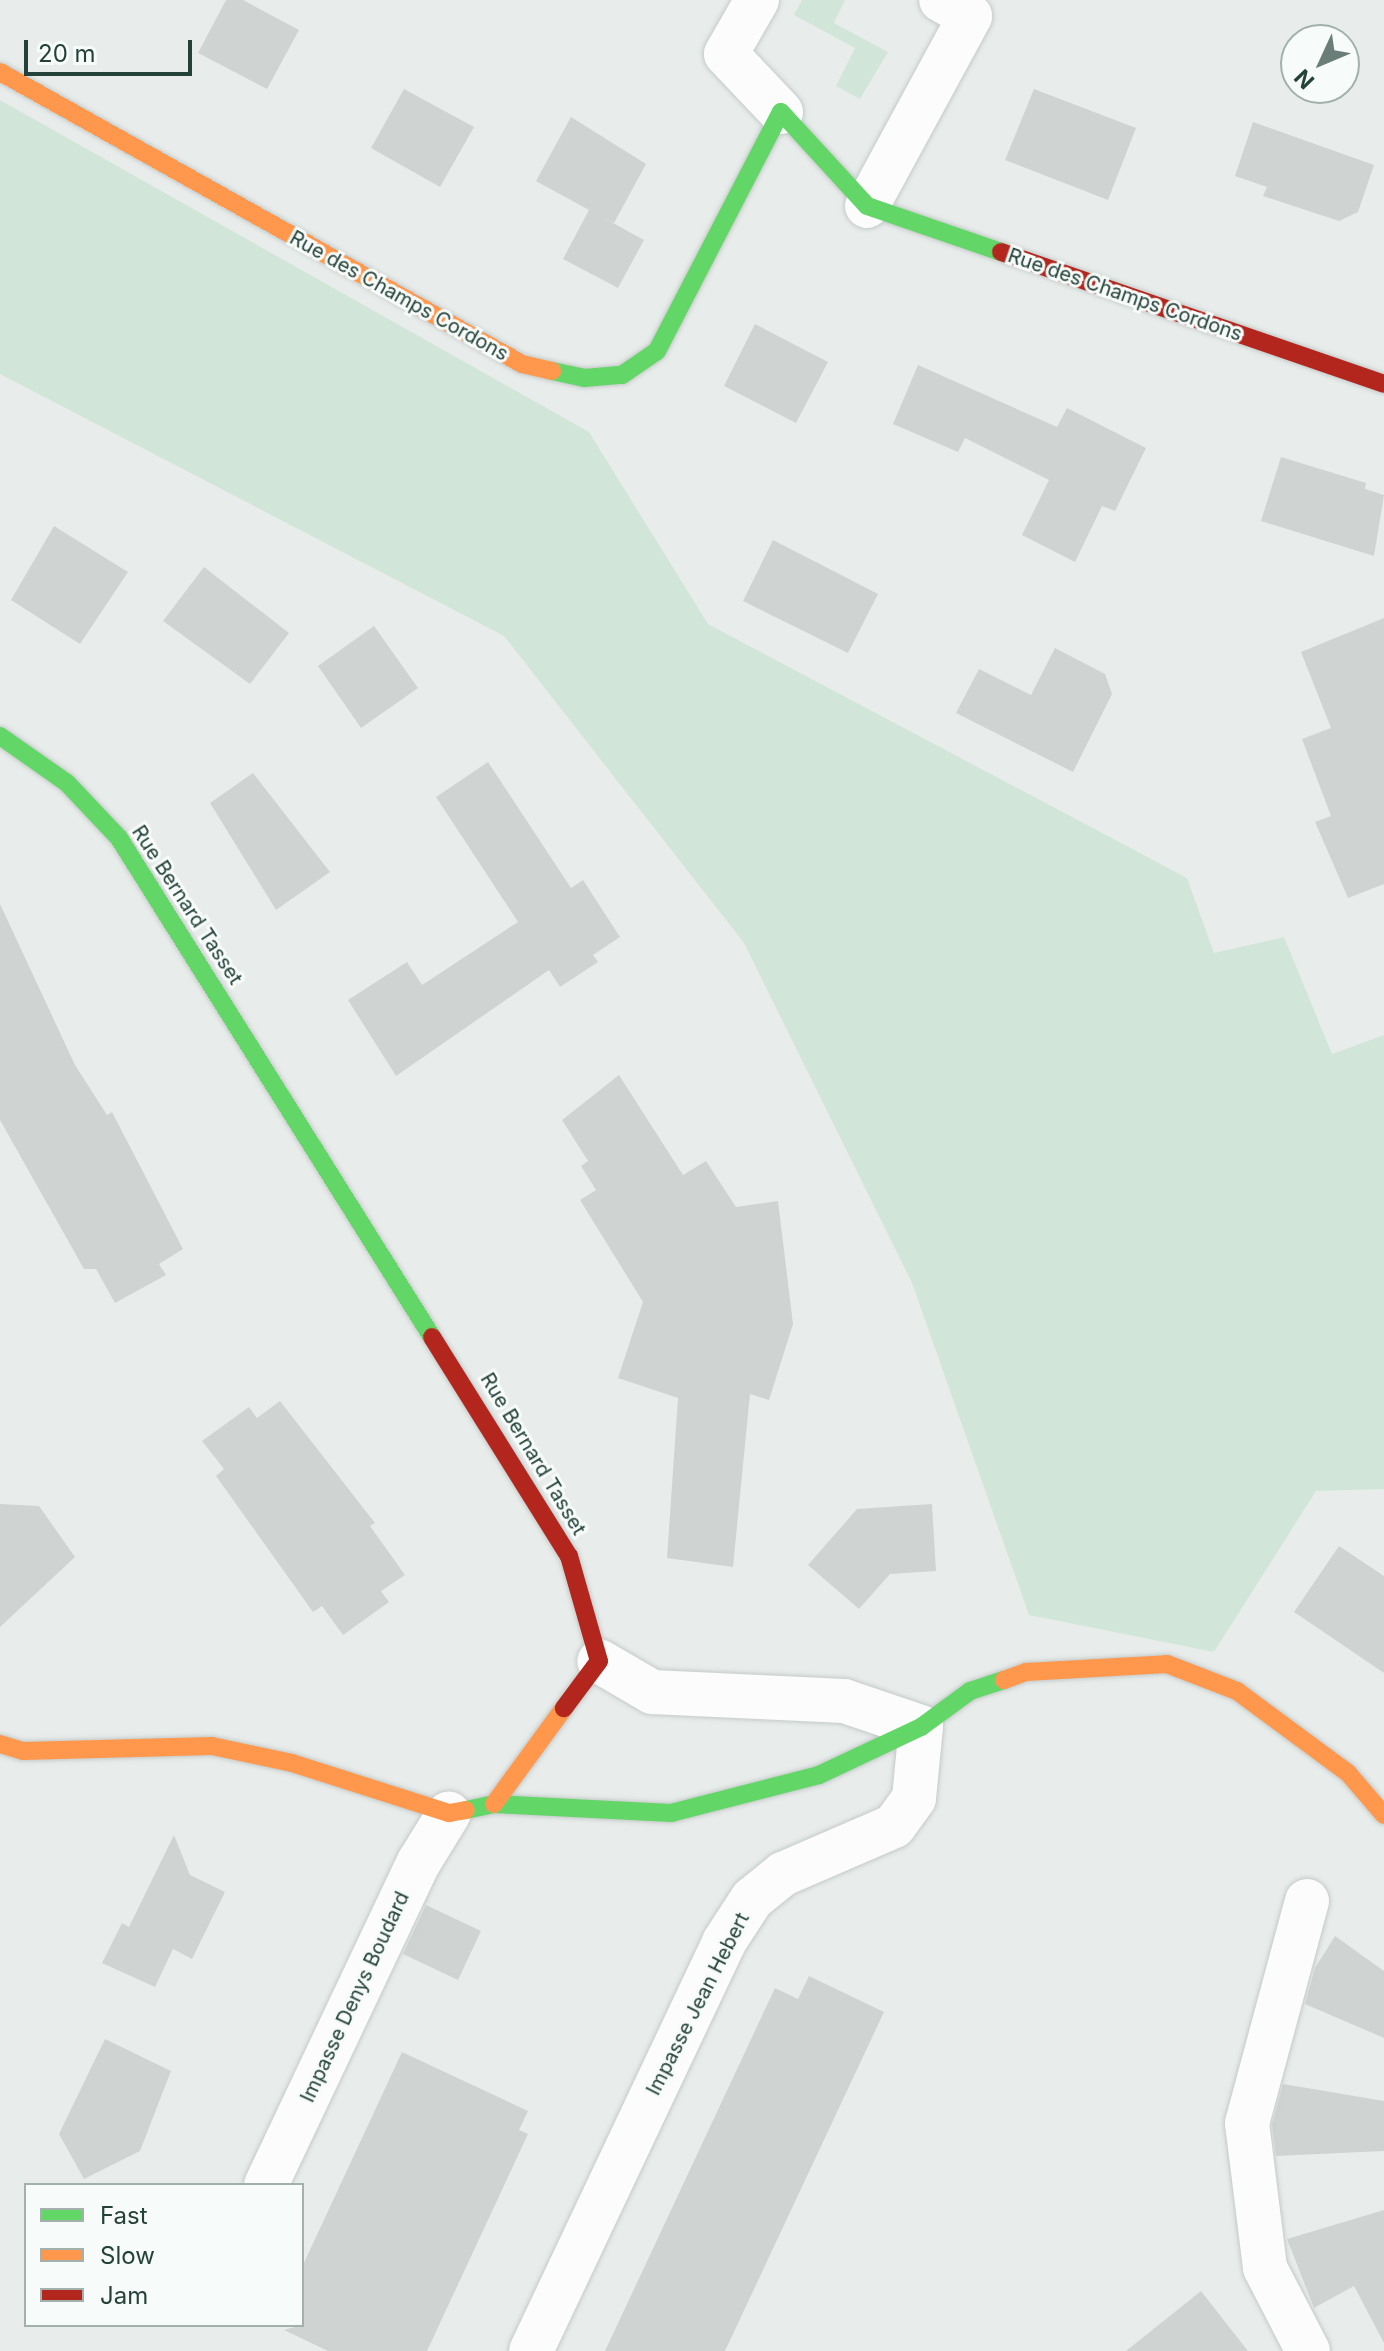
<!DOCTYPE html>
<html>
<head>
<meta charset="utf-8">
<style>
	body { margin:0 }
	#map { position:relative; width:1384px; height:2351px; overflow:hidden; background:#e8edeb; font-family:Inter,sans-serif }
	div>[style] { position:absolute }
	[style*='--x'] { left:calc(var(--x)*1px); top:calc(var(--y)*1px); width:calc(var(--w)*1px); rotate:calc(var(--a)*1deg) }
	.green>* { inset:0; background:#d1e6d8 }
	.building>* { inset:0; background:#cfd4d2 }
	.roads { filter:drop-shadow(0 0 2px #c5cac8) drop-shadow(0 0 2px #c5cac8) }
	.street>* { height:44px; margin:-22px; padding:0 22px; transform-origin:22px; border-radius:22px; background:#fcfcfc }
	.fast>* { height:18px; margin:-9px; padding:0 9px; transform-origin:9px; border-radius:9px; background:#63d668 }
	.slow>* { height:18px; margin:-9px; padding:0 9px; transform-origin:9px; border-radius:9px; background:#ff974d }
	.jam>* { height:18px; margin:-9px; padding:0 9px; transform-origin:9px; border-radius:9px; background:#b3261e }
	span { translate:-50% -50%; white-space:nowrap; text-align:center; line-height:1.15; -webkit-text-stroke:6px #f7fbf9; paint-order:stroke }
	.street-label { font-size:20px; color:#24423a }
	.legend { position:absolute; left:24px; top:2183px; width:280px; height:144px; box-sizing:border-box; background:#f7fbf9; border:2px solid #a3b1ad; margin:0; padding:10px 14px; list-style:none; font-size:24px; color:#24423a }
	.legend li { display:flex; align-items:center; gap:16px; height:40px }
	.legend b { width:40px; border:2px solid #a3b1ad }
	.north { position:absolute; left:1280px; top:24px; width:80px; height:80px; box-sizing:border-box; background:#f7fbf9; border:2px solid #a3b1ad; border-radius:50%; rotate:226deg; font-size:22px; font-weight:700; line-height:32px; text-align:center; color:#24423a }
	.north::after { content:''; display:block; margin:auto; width:28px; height:36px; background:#697e78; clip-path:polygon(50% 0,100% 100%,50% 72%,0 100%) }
	.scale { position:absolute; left:24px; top:40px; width:168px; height:36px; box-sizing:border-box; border:4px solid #24423a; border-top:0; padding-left:10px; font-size:24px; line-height:28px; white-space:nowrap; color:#24423a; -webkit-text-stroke:6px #f7fbf9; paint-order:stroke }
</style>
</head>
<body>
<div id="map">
	<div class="green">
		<i style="clip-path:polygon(802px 0,845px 0,834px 23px,888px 52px,860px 99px,836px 86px,855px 48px,794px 15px)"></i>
		<i style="clip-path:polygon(0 100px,589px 432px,708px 624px,1187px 878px,1214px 953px,1284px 937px,1332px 1054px,1384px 1035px,1384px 1489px,1316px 1491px,1214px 1652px,1029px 1615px,912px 1283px,744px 943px,504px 636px,0 374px)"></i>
	</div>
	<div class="building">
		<i style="clip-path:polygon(226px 0,243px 0,299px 30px,267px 89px,198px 53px)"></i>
		<i style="clip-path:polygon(404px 89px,474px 127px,440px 187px,371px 148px)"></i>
		<i style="clip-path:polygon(1034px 89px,1136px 128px,1108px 200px,1005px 160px)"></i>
		<i style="clip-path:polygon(571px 117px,646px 164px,614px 223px,602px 217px,644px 240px,618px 288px,563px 259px,589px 210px,536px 181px)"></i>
		<i style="clip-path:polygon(1253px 122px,1374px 165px,1358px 212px,1339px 221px,1263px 196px,1267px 187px,1235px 176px)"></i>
		<i style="clip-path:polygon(755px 324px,828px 362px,796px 423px,724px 386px)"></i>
		<i style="clip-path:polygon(918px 365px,1057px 427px,1067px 408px,1146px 448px,1115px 511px,1102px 506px,1075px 562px,1022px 535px,1049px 480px,965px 438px,958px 452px,893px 424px)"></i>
		<i style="clip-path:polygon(1281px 457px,1366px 483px,1365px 489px,1384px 495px,1374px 556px,1261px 521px)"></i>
		<i style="clip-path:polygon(54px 526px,128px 572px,80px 644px,11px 600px)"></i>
		<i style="clip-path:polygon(773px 540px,878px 594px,848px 653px,743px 601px)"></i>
		<i style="clip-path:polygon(204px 567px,289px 633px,250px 684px,163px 621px)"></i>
		<i style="clip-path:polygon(1384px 618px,1384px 884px,1348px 898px,1315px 822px,1331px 816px,1302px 739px,1331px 728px,1301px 652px)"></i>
		<i style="clip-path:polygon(374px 626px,418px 688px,361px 728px,318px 666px)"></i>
		<i style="clip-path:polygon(1055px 648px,1105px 674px,1112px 694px,1073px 772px,956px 713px,979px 669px,1031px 695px)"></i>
		<i style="clip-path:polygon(488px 762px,571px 888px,583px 880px,620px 937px,593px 955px,598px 962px,560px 987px,549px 970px,396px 1076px,348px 1000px,407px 962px,422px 985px,518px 922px,436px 797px)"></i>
		<i style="clip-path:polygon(253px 773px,330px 872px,276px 910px,210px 803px)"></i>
		<i style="clip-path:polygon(0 904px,75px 1065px,107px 1115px,112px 1112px,183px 1249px,159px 1264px,166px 1275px,115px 1303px,96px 1269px,84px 1269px,0 1120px)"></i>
		<i style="clip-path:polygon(619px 1075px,683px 1175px,706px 1161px,736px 1207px,778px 1201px,793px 1324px,769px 1400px,750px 1394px,733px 1567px,667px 1558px,678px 1398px,618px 1378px,643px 1302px,580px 1200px,596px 1190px,581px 1166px,588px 1161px,562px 1120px)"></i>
		<i style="clip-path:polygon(280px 1401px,375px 1523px,370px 1526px,405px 1575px,381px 1591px,389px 1602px,343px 1635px,322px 1606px,313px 1612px,216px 1476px,224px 1469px,202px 1441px,249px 1407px,257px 1418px)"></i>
		<i style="clip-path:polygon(0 1504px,39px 1506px,75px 1557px,0 1627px)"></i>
		<i style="clip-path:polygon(932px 1504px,936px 1571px,890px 1574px,859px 1609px,808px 1565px,857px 1509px)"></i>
		<i style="clip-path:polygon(1339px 1546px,1384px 1576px,1384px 1673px,1294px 1612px)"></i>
		<i style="clip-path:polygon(174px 1835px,190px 1875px,225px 1892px,192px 1959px,173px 1949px,155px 1987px,102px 1963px,122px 1923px,129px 1927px)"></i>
		<i style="clip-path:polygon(426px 1905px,481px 1931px,458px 1980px,403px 1954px)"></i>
		<i style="clip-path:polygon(1335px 1936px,1384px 1971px,1384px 2038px,1305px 2004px,1315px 1968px)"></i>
		<i style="clip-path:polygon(809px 1976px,884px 2012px,725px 2351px,605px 2351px,775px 1988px,798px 1999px)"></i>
		<i style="clip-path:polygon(105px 2039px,171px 2071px,140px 2151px,84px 2179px,59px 2134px)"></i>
		<i style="clip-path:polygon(402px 2052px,528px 2111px,519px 2130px,528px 2134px,427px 2351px,328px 2351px,284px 2330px,302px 2325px,302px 2267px)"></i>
		<i style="clip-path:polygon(1283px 2084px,1384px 2101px,1384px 2151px,1276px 2156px,1272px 2125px)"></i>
		<i style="clip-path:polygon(1384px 2210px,1384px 2343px,1354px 2286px,1314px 2308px,1287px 2239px)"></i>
		<i style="clip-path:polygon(1201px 2291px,1248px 2351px,1126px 2351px)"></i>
	</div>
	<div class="roads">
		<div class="street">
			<i style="--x:757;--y:0;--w:62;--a:119.9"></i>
			<i style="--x:726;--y:54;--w:80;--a:46.5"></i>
			<i style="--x:867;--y:206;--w:216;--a:-61.5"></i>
			<i style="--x:970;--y:16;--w:33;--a:-151"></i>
			<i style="--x:1307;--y:1901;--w:230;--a:105.1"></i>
			<i style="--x:1247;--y:2123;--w:146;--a:82.9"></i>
			<i style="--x:1265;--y:2268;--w:93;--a:62.6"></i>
			<i style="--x:266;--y:2185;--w:357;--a:-64.7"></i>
			<i style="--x:419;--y:1862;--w:57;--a:-58.5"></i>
			<i style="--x:531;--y:2351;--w:452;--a:-64.7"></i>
			<i style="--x:724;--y:1942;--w:51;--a:-56.9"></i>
			<i style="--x:752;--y:1899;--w:40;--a:-39"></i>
			<i style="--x:783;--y:1874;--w:121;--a:-23.4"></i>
			<i style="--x:894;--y:1826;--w:34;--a:-54"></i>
			<i style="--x:914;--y:1798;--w:71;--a:-84.4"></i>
			<i style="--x:921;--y:1727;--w:81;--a:-161.3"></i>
			<i style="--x:844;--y:1701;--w:192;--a:-177.3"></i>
			<i style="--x:652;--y:1692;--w:61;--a:-149.7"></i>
		</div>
		<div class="fast">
			<i style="--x:552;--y:371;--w:33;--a:12"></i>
			<i style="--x:584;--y:378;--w:38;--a:-5"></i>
			<i style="--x:622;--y:375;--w:42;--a:-34.4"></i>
			<i style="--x:657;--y:351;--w:269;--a:-62.6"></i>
			<i style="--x:781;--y:112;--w:127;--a:47.5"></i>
			<i style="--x:867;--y:206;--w:142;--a:18.9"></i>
			<i style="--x:0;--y:736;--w:82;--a:35"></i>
			<i style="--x:67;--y:783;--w:76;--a:46.6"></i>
			<i style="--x:119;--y:838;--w:589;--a:57.9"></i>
			<i style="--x:466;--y:1810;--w:29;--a:-12"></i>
			<i style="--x:494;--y:1804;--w:177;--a:2.9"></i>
			<i style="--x:671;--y:1813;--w:153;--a:-14.4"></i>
			<i style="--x:819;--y:1775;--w:113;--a:-25.2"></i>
			<i style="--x:921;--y:1727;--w:61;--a:-36.3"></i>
			<i style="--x:970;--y:1691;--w:36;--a:-18"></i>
		</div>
		<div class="slow">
			<i style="--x:0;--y:72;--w:598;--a:29.22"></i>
			<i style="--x:522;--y:364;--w:31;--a:13"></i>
			<i style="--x:1004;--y:1680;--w:23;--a:-20"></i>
			<i style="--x:1026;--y:1672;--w:141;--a:-3.2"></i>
			<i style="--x:1167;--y:1664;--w:75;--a:21.1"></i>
			<i style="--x:1237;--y:1691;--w:138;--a:36.5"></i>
			<i style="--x:1348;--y:1773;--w:55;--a:49.4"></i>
			<i style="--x:0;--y:1744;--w:24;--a:17"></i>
			<i style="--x:23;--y:1751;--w:189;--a:-1.5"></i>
			<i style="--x:212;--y:1746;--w:82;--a:12"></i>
			<i style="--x:292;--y:1763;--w:165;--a:17.7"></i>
			<i style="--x:449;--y:1813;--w:17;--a:-10"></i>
			<i style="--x:494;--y:1804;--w:119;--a:-53.9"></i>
		</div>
		<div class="jam">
			<i style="--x:1001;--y:252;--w:405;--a:19"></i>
			<i style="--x:432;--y:1337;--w:258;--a:58"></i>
			<i style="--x:569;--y:1556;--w:109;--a:74.1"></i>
			<i style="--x:599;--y:1661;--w:59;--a:126.7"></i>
		</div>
	</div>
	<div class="street-label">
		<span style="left:1125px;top:295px;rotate:19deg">Rue des Champs Cordons</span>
		<span style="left:399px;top:296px;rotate:29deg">Rue des Champs Cordons</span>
		<span style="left:187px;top:905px;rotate:57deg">Rue Bernard Tasset</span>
		<span style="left:533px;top:1454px;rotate:59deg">Rue Bernard Tasset</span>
		<span style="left:355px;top:1997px;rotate:-65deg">Impasse Denys Boudard</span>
		<span style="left:698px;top:2004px;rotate:-63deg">Impasse Jean Hebert</span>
	</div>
	<ul class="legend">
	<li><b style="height:10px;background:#63d668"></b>Fast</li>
	<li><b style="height:10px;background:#ff974d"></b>Slow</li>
	<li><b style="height:10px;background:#b3261e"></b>Jam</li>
	</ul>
	<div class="north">N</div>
	<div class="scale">20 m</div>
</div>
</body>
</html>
